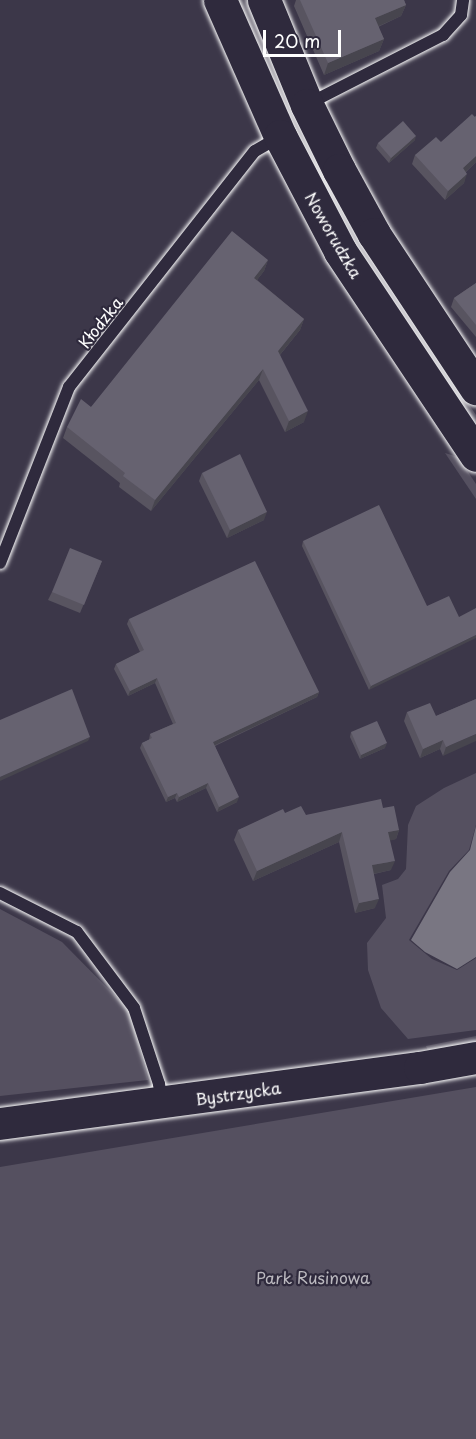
<!DOCTYPE html>
<html>
<head>
<meta charset="utf-8">
<style>
	body { margin:0 }
	#map { position:relative; width:476px; height:1439px; overflow:hidden; background:#3c3749; font-family:"Playpen Sans",sans-serif }
	div>[style] { position:absolute }
	[style*='--x'] { left:calc(var(--x)*1px); top:calc(var(--y)*1px); width:calc(var(--w)*1px); rotate:calc(var(--a)*1deg) }
	.green>* { inset:0; background:#555060 }
	.water>* { inset:0; background:#797682 }
	.roads { filter:drop-shadow(0 0 2px #fff) drop-shadow(0 0 2px #fff) }
	.service>* { height:12px; margin:-6px; padding:0 6px; transform-origin:6px; border-radius:6px; background:#2f2a3d }
	.tertiary>* { height:32px; margin:-16px; padding:0 16px; transform-origin:16px; border-radius:16px; background:#2f2a3d }
	.secondary>* { height:33px; margin:-16.5px; padding:0 16.5px; transform-origin:16.5px; border-radius:16.5px; background:#2f2a3d }
	.wall>* { inset:0; background:#585460 }
	.shaded-wall>* { inset:0; background:#47454e }
	.building>* { inset:0; background:#666270 }
	span { translate:-50% -50%; white-space:nowrap; text-align:center; line-height:1.15; -webkit-text-stroke:4.5px #2f2a3d; paint-order:stroke }
	.street-label { font-size:16px; color:#fff }
	.park-label { font-size:16px; color:#bbb9bf }
	.scale { position:absolute; left:263px; top:30px; width:78px; height:27px; box-sizing:border-box; border:3px solid #fff; border-top:0; padding-left:8px; font-size:18px; line-height:21px; white-space:nowrap; color:#fff; -webkit-text-stroke:4px #2f2a3d; paint-order:stroke }
</style>
</head>
<body>
<div id="map">
	<div class="green">
		<i style="clip-path:polygon(235px 0,246px 0,264px 42px,429px 346px,476px 415px,476px 432px,388px 300px,321px 185px)"></i>
		<i style="clip-path:polygon(445px 453px,458px 457px,476px 484px,476px 499px)"></i>
		<i style="clip-path:polygon(476px 773px,476px 825px,469px 850px,449px 871px,409px 940px,432px 959px,457px 970px,476px 958px,476px 1030px,408px 1039px,381px 1008px,368px 970px,367px 943px,386px 918px,382px 885px,398px 879px,406px 869px,408px 825px,416px 806px,444px 788px)"></i>
		<i style="clip-path:polygon(0 909px,62px 942px,129px 1010px,148px 1080px,0 1096px)"></i>
		<i style="clip-path:polygon(476px 1036px,476px 1042px,428px 1051px,426px 1046px)"></i>
		<i style="clip-path:polygon(476px 1087px,476px 1439px,0 1439px,0 1167px)"></i>
	</div>
	<div class="water">
		<i style="clip-path:polygon(476px 826px,476px 957px,457px 969px,425px 952px,411px 940px,450px 872px,470px 850px)"></i>
	</div>
	<div class="roads">
		<div class="service">
			<i style="--x:308;--y:104;--w:152;--a:-27.1"></i>
			<i style="--x:443;--y:35;--w:27;--a:-48"></i>
			<i style="--x:461;--y:15;--w:15;--a:-82"></i>
			<i style="--x:0;--y:563;--w:189;--a:-68.6"></i>
			<i style="--x:69;--y:387;--w:300;--a:-51.8"></i>
			<i style="--x:255;--y:151;--w:28;--a:-30"></i>
			<i style="--x:0;--y:893;--w:86;--a:26.9"></i>
			<i style="--x:77;--y:932;--w:95;--a:53.1"></i>
			<i style="--x:134;--y:1008;--w:80;--a:71.8"></i>
			<i style="--x:159;--y:1084;--w:19;--a:81"></i>
		</div>
		<div class="tertiary">
			<i style="--x:0;--y:1124;--w:424;--a:-7.6"></i>
			<i style="--x:420;--y:1068;--w:57;--a:-10.1"></i>
		</div>
		<div class="secondary">
			<i style="--x:220;--y:0;--w:149;--a:66.2"></i>
			<i style="--x:280;--y:136;--w:130;--a:62.4"></i>
			<i style="--x:340;--y:251;--w:245;--a:56.3"></i>
			<i style="--x:264;--y:0;--w:113;--a:67.7"></i>
			<i style="--x:307;--y:105;--w:72;--a:63.8"></i>
			<i style="--x:339;--y:170;--w:73;--a:61.3"></i>
			<i style="--x:374;--y:234;--w:185;--a:56.5"></i>
		</div>
	</div>
	<div class="wall">
		<i style="clip-path:polygon(296px 0,404px 0,406px 5px,401px 16px,378px 27px,384px 39px,379px 51px,324px 75px,294px 6px)"></i>
		<i style="clip-path:polygon(476px 116px,476px 162px,466px 172px,464px 183px,445px 200px,412px 164px,415px 155px,441px 142px)"></i>
		<i style="clip-path:polygon(415px 140px,389px 163px,376px 148px,378px 143px)"></i>
		<i style="clip-path:polygon(268px 260px,264px 271px,257px 280px,304px 319px,300px 330px,280px 355px,304px 422px,285px 432px,259px 380px,151px 511px,119px 487px,120px 483px,63px 438px,67px 427px)"></i>
		<i style="clip-path:polygon(476px 283px,476px 337px,451px 307px,454px 298px)"></i>
		<i style="clip-path:polygon(202px 473px,264px 520px,227px 538px,199px 481px)"></i>
		<i style="clip-path:polygon(303px 541px,427px 606px,369px 690px,302px 546px)"></i>
		<i style="clip-path:polygon(102px 561px,80px 613px,48px 600px,52px 592px)"></i>
		<i style="clip-path:polygon(129px 619px,319px 692px,317px 697px,215px 746px,237px 802px,217px 812px,206px 788px,177px 802px,175px 798px,166px 802px,140px 748px,142px 743px,149px 740px,150px 734px,173px 724px,155px 683px,128px 696px,114px 669px,116px 664px,140px 652px,127px 624px)"></i>
		<i style="clip-path:polygon(476px 699px,443px 756px,440px 749px,420px 758px,404px 721px,407px 712px,436px 716px)"></i>
		<i style="clip-path:polygon(351px 732px,385px 748px,360px 759px,350px 737px)"></i>
		<i style="clip-path:polygon(383px 808px,399px 830px,396px 839px,390px 840px,391px 870px,374px 874px,375px 908px,355px 913px,339px 842px,253px 881px,234px 840px,238px 830px,285px 813px,306px 815px)"></i>
	</div>
	<div class="shaded-wall">
		<i style="clip-path:polygon(406px 5px,401px 16px,370px 30px,375px 18px)"></i>
		<i style="clip-path:polygon(384px 39px,379px 51px,324px 75px,328px 63px)"></i>
		<i style="clip-path:polygon(416px 136px,415px 140px,389px 163px,391px 158px)"></i>
		<i style="clip-path:polygon(476px 156px,476px 162px,459px 178px,463px 168px)"></i>
		<i style="clip-path:polygon(467px 174px,464px 183px,445px 200px,448px 191px)"></i>
		<i style="clip-path:polygon(268px 260px,264px 271px,250px 289px,254px 278px)"></i>
		<i style="clip-path:polygon(304px 319px,300px 330px,274px 362px,278px 351px)"></i>
		<i style="clip-path:polygon(263px 369px,259px 380px,151px 511px,155px 500px)"></i>
		<i style="clip-path:polygon(308px 411px,304px 422px,285px 432px,289px 421px)"></i>
		<i style="clip-path:polygon(267px 512px,264px 520px,227px 538px,230px 530px)"></i>
		<i style="clip-path:polygon(476px 635px,476px 638px,369px 690px,371px 686px)"></i>
		<i style="clip-path:polygon(157px 678px,155px 683px,128px 696px,130px 691px)"></i>
		<i style="clip-path:polygon(319px 692px,317px 697px,211px 747px,213px 742px)"></i>
		<i style="clip-path:polygon(476px 734px,476px 741px,443px 756px,446px 747px)"></i>
		<i style="clip-path:polygon(90px 737px,88px 741px,0 781px,0 777px)"></i>
		<i style="clip-path:polygon(443px 740px,440px 749px,420px 758px,423px 749px)"></i>
		<i style="clip-path:polygon(387px 743px,385px 748px,360px 759px,361px 755px)"></i>
		<i style="clip-path:polygon(208px 783px,206px 788px,177px 802px,179px 797px)"></i>
		<i style="clip-path:polygon(177px 793px,175px 798px,166px 802px,168px 797px)"></i>
		<i style="clip-path:polygon(239px 797px,237px 802px,217px 812px,219px 807px)"></i>
		<i style="clip-path:polygon(399px 830px,396px 839px,385px 842px,388px 832px)"></i>
		<i style="clip-path:polygon(342px 832px,339px 842px,253px 881px,257px 871px)"></i>
		<i style="clip-path:polygon(395px 861px,391px 870px,368px 875px,372px 865px)"></i>
		<i style="clip-path:polygon(379px 899px,375px 908px,355px 913px,359px 903px)"></i>
	</div>
	<div class="building">
		<i style="clip-path:polygon(300px 0,404px 0,406px 5px,375px 18px,384px 39px,328px 63px)"></i>
		<i style="clip-path:polygon(472px 114px,475px 117px,476px 116px,476px 156px,463px 168px,467px 174px,448px 191px,415px 155px,436px 137px,441px 142px)"></i>
		<i style="clip-path:polygon(403px 121px,416px 136px,391px 158px,378px 143px)"></i>
		<i style="clip-path:polygon(232px 231px,268px 260px,254px 278px,304px 319px,278px 351px,308px 411px,289px 421px,263px 369px,155px 500px,123px 476px,125px 473px,67px 427px,81px 399px,91px 407px)"></i>
		<i style="clip-path:polygon(476px 283px,476px 325px,454px 298px)"></i>
		<i style="clip-path:polygon(240px 454px,267px 512px,230px 530px,202px 473px)"></i>
		<i style="clip-path:polygon(379px 505px,427px 606px,449px 596px,459px 617px,476px 608px,476px 635px,371px 686px,303px 541px)"></i>
		<i style="clip-path:polygon(70px 548px,102px 561px,84px 605px,52px 592px)"></i>
		<i style="clip-path:polygon(255px 561px,319px 692px,213px 742px,239px 797px,219px 807px,208px 783px,179px 797px,177px 793px,168px 797px,142px 743px,152px 738px,150px 734px,176px 723px,157px 678px,130px 691px,116px 664px,144px 650px,129px 619px)"></i>
		<i style="clip-path:polygon(72px 689px,90px 737px,0 777px,0 720px)"></i>
		<i style="clip-path:polygon(476px 699px,476px 734px,446px 747px,443px 740px,423px 749px,407px 712px,430px 703px,436px 716px)"></i>
		<i style="clip-path:polygon(377px 721px,387px 743px,361px 755px,351px 732px)"></i>
		<i style="clip-path:polygon(381px 799px,383px 808px,394px 806px,399px 830px,388px 832px,395px 861px,372px 865px,379px 899px,359px 903px,342px 832px,257px 871px,238px 830px,283px 809px,285px 813px,301px 806px,306px 815px)"></i>
	</div>
	<div class="street-label">
		<span style="left:334px;top:235px;rotate:60deg">Noworudzka</span>
		<span style="left:100px;top:322px;rotate:-52deg">Kłodzka</span>
		<span style="left:238px;top:1093px;rotate:-8deg">Bystrzycka</span>
	</div>
	<div class="park-label">
		<span style="left:313px;top:1277px">Park Rusinowa</span>
	</div>
	<div class="scale">20 m</div>
</div>
</body>
</html>
